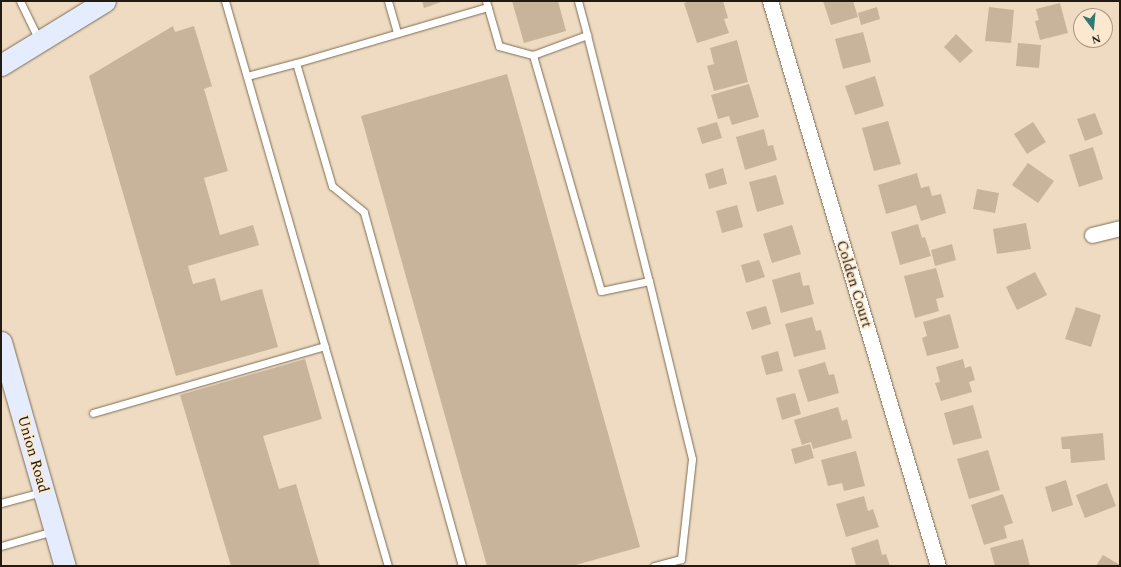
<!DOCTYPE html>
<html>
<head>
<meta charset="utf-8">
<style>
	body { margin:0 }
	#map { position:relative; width:1121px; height:567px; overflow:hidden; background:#eedbc1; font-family:Spectral,serif }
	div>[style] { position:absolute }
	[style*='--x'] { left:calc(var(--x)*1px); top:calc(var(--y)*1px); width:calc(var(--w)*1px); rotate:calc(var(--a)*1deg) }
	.building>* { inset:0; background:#c7b49b }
	.roads { filter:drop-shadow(0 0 1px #7d6c55) drop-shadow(0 0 1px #7d6c55) }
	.service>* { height:7px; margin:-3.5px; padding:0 3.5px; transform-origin:3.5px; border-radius:3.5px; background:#fff }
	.minor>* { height:15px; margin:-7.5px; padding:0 7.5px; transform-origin:7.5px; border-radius:7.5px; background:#fff }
	.secondary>* { height:21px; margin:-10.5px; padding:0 10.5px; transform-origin:10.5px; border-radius:10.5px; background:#e5ecfe }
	span { translate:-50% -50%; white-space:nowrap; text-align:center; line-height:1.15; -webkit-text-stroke:3.5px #fce8ce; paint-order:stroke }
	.street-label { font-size:15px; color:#221b11 }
	.frame { position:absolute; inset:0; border:2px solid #221b11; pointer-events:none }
	.north { position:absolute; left:1073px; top:8px; width:40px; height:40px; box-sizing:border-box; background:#fce8ce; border:1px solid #a59682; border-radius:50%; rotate:164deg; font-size:11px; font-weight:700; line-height:16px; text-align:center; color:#221b11 }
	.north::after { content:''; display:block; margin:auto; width:14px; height:18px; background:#2f7978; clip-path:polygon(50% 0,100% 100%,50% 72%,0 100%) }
</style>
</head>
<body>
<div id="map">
	<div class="building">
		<i style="clip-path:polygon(422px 1px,444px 1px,424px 8px)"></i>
		<i style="clip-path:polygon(512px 1px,558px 1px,566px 31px,524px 43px)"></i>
		<i style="clip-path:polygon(690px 1px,723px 1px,728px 18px,724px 19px,729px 33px,697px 43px,684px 3px)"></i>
		<i style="clip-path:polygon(823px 1px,853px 1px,858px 17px,831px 25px)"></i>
		<i style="clip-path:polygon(1060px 3px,1068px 33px,1040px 40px,1035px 21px,1039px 20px,1036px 9px)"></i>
		<i style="clip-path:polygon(877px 7px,880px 19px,861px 25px,858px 13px)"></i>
		<i style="clip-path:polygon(989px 7px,1014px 10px,1011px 43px,985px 41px)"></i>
		<i style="clip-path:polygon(173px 26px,175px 32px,194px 26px,212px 86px,204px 89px,228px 171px,204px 178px,220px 235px,253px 225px,259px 245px,188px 266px,193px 284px,215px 278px,221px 301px,262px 289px,278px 347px,176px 376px,89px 76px)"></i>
		<i style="clip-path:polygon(863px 32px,871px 62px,843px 69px,835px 39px)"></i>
		<i style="clip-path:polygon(956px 34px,973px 51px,960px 63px,944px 47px)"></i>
		<i style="clip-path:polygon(737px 40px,748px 82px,714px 91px,707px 66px,714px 64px,710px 48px)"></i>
		<i style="clip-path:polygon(1018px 43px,1041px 45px,1039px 68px,1016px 66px)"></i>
		<i style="clip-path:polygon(507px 74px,640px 547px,572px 566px,487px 566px,361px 116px)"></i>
		<i style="clip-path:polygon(875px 76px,884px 106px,855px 115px,845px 86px)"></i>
		<i style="clip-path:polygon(749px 84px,759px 117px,732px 125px,729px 116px,718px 119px,711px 95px)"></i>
		<i style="clip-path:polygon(1095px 113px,1103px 134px,1085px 141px,1077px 119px)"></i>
		<i style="clip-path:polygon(888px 121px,901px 164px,874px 171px,862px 128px)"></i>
		<i style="clip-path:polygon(717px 122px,722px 138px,702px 144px,697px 128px)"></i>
		<i style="clip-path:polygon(1033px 122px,1046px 142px,1027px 154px,1014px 134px)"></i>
		<i style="clip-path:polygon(764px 129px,768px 146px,773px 145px,777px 160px,745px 170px,736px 137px)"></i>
		<i style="clip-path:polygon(1093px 147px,1103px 179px,1079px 187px,1069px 155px)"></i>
		<i style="clip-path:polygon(1028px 163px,1054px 181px,1038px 203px,1012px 185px)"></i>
		<i style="clip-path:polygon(723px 168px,727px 184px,709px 189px,705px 174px)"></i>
		<i style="clip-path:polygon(917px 173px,921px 188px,929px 186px,932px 196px,941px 194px,946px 213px,921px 221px,916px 205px,886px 214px,878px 185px)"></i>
		<i style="clip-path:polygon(776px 175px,784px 204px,757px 212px,749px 182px)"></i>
		<i style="clip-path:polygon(977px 189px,999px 193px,995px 213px,973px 209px)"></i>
		<i style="clip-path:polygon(737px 205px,743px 227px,722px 233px,716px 211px)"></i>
		<i style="clip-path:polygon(1026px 223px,1031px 249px,997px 254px,993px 229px)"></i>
		<i style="clip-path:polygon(918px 224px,922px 238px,925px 237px,931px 256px,900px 265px,891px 232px)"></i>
		<i style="clip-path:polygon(792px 225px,801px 254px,772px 263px,763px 234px)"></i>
		<i style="clip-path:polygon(952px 244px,956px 260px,935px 266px,931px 250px)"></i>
		<i style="clip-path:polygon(759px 260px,765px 277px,746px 283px,741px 265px)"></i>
		<i style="clip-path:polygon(936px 268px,944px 297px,936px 299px,939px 311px,915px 318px,904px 276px)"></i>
		<i style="clip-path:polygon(800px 272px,803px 286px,809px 285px,814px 304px,781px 313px,772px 280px)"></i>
		<i style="clip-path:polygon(1035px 272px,1047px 295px,1017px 310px,1006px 287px)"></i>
		<i style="clip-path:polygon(766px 306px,771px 324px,752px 330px,746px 312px)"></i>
		<i style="clip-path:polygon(1076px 307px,1101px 315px,1091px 347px,1065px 339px)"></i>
		<i style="clip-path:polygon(950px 314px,959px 348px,927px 356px,922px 338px,927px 336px,923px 322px)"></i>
		<i style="clip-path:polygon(812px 317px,816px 331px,821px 330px,826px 349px,794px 357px,785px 324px)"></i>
		<i style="clip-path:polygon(778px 351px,783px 371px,766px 375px,761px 356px)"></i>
		<i style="clip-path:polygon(305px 359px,322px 419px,263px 436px,279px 489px,296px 484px,320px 566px,231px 566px,180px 395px)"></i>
		<i style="clip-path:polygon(963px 359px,965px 368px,971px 366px,975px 380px,969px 382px,972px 392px,941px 401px,935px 383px,940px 382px,936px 367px)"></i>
		<i style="clip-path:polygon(825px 362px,829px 375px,834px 374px,839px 393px,808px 402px,798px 370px)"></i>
		<i style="clip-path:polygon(795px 393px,801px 414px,782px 420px,776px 398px)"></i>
		<i style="clip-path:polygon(973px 405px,982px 438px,953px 445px,944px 413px)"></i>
		<i style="clip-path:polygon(838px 407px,842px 421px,847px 419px,852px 438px,813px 449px,811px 442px,802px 445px,794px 420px)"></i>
		<i style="clip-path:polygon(1103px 433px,1105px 460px,1071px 463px,1070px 449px,1062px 449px,1061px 437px)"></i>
		<i style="clip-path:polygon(810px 444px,814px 458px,795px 464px,791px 449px)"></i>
		<i style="clip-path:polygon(988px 450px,1000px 490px,969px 499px,957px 459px)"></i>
		<i style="clip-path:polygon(856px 451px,865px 486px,844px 491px,842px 483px,828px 486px,821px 460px)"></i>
		<i style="clip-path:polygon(1066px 480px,1073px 505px,1052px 512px,1045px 487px)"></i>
		<i style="clip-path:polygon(1107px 483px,1116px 506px,1085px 518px,1076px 495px)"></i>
		<i style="clip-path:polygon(1003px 494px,1013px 523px,1004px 526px,1007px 538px,984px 545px,971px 505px)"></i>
		<i style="clip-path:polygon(864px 496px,868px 511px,873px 509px,879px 527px,846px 537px,836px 504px)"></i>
		<i style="clip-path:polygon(878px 539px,882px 555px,886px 554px,890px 566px,856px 566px,851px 548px)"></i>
		<i style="clip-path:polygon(1023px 539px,1030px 566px,995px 566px,990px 548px)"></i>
		<i style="clip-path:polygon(1103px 555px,1120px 565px,1120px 566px,1096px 566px)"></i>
	</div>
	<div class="roads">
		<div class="service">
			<i style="--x:20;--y:1;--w:43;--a:64"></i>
			<i style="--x:225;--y:1;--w:588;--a:73.91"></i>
			<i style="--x:388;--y:1;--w:33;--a:74"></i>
			<i style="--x:486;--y:1;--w:47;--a:73.9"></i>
			<i style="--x:499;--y:46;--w:35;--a:15"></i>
			<i style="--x:578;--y:1;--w:35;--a:75"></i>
			<i style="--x:587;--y:35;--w:254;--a:75.9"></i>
			<i style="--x:649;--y:281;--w:49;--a:168.2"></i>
			<i style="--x:601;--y:291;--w:246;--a:-106.1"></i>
			<i style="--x:533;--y:55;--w:58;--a:-20.3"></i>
			<i style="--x:247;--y:76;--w:51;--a:-14.9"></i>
			<i style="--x:649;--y:281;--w:183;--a:76.4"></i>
			<i style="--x:692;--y:459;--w:101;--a:96.3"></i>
			<i style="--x:681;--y:559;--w:28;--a:165"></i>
			<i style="--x:93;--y:413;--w:241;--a:-16.1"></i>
			<i style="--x:1;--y:503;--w:42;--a:-15"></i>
			<i style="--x:1;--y:546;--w:54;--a:-16.1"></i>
			<i style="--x:462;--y:566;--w:367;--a:-105.5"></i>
			<i style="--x:364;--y:212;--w:41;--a:-140.9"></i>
			<i style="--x:332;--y:186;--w:128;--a:-106.3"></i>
			<i style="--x:296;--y:63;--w:200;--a:-16.3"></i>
		</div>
		<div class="minor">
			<i style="--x:770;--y:1;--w:589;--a:73.44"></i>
			<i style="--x:1092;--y:235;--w:29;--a:-14"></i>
		</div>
		<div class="secondary">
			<i style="--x:1;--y:65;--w:122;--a:-31.6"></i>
			<i style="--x:1;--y:342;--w:233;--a:74.1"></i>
		</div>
	</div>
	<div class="street-label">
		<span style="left:854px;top:284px;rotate:73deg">Colden Court</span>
		<span style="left:33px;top:454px;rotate:74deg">Union Road</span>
	</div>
	<div class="frame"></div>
	<div class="north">N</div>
</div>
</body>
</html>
